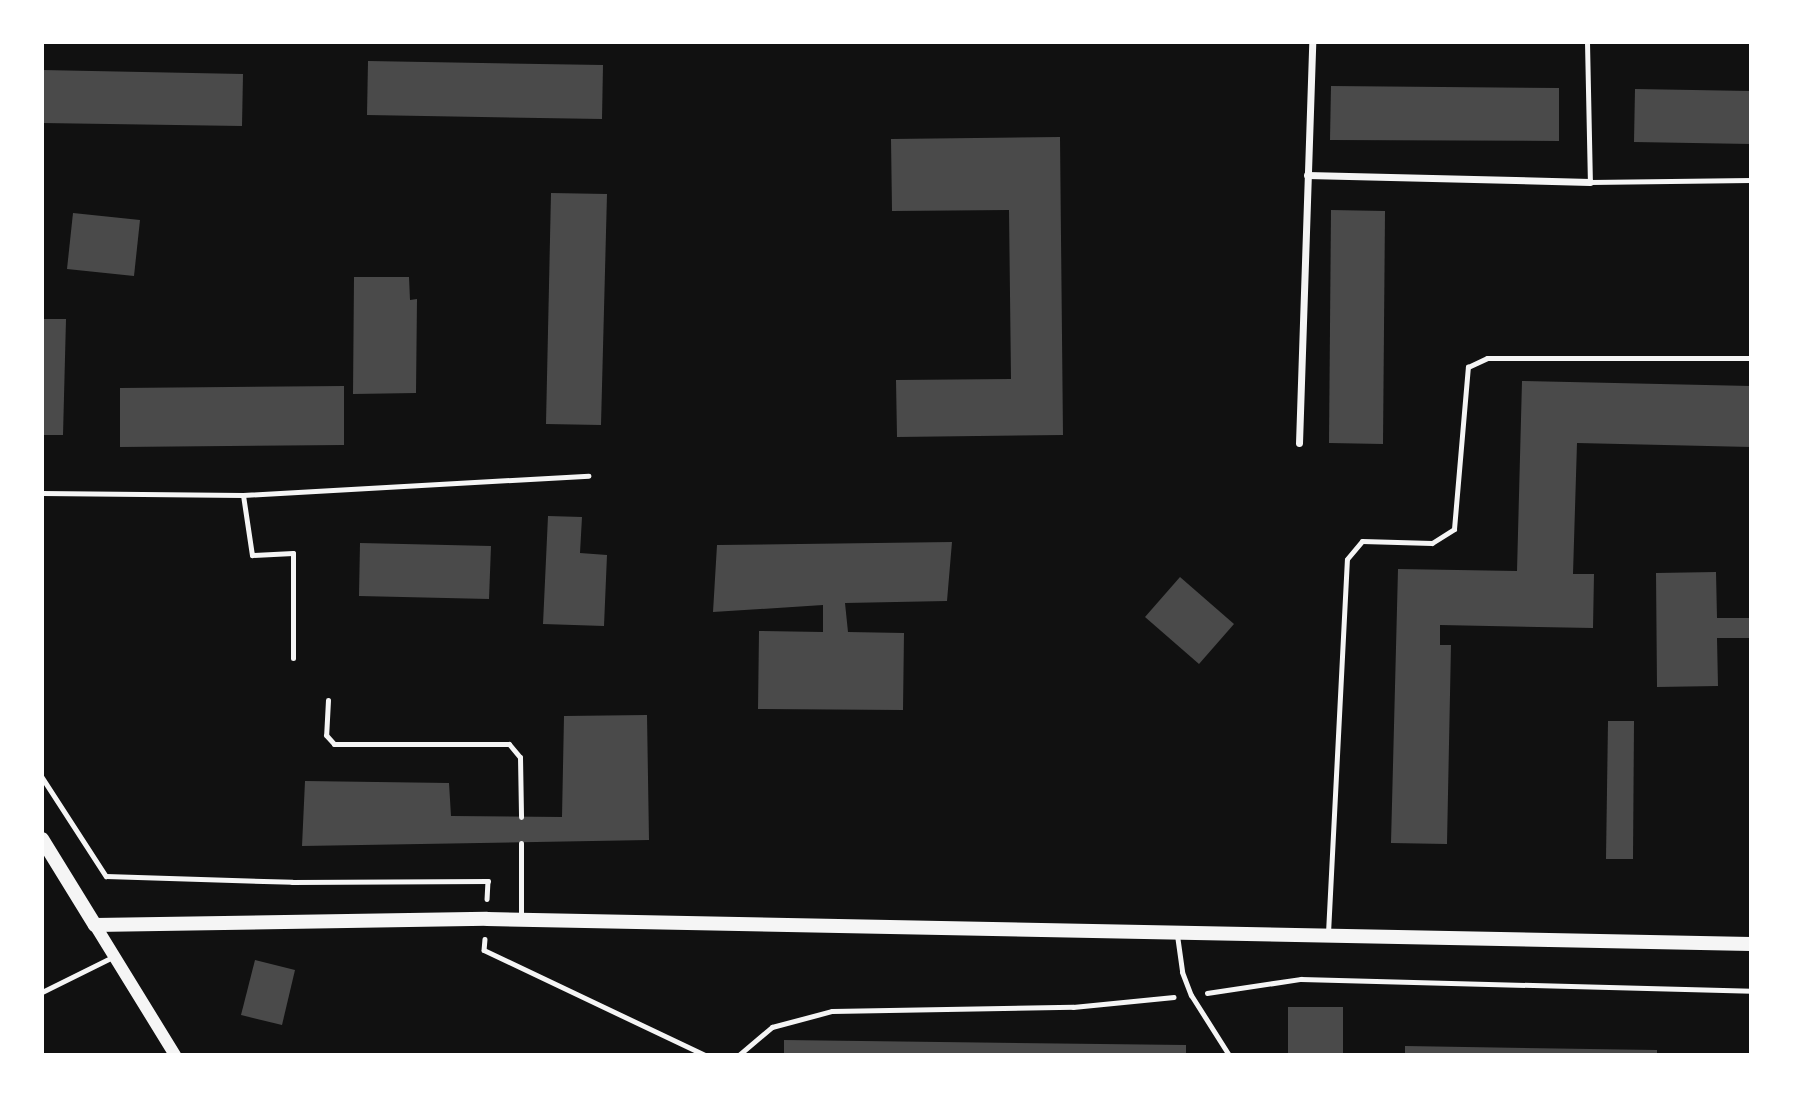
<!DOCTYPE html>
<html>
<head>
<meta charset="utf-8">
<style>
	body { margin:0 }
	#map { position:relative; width:1793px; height:1097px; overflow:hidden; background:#111; font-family:Montserrat,sans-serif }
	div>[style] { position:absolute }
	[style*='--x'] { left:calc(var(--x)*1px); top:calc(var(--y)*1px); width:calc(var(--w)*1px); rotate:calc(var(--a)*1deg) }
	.building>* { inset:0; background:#4a4a4a }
	.path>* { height:4.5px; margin:-2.25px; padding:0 2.25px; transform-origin:2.25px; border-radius:2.25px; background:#f5f5f5 }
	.service>* { height:5px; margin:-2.5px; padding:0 2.5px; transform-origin:2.5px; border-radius:2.5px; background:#f5f5f5 }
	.minor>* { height:7px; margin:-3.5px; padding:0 3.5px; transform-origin:3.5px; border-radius:3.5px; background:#f5f5f5 }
	.tertiary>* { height:12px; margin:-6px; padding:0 6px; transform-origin:6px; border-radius:6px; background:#f5f5f5 }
	.secondary>* { height:14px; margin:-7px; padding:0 7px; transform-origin:7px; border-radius:7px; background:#f5f5f5 }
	span { translate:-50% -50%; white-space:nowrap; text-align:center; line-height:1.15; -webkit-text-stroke:5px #fff; paint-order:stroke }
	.frame { position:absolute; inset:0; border:44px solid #fff; pointer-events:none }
</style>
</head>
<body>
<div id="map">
	<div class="building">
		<i style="clip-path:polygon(368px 61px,603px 65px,602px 119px,367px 115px)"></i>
		<i style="clip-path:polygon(42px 70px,243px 74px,242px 126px,42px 123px)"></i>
		<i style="clip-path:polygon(1331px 86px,1559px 88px,1559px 141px,1330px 140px)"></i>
		<i style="clip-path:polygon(1635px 89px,1751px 91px,1751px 144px,1634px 142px)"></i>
		<i style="clip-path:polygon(1060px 137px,1063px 435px,897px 437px,896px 380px,1011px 379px,1009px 210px,892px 211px,891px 139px)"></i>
		<i style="clip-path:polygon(551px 193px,607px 194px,601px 425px,546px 424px)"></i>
		<i style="clip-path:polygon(1331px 210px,1385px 211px,1383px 444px,1329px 443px)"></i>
		<i style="clip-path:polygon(73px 213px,140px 220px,134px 276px,67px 269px)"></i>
		<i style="clip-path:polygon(354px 277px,409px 277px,410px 300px,417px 299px,416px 393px,353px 394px)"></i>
		<i style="clip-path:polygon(42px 319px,66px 319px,63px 435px,42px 435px)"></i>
		<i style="clip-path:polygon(1522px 381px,1751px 386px,1751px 447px,1577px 443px,1573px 574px,1594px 574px,1593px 628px,1440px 625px,1440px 645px,1451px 645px,1447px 844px,1391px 843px,1398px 569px,1517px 571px)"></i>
		<i style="clip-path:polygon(344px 386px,344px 445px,120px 447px,120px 388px)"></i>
		<i style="clip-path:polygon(548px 516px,582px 517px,580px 553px,607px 555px,604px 626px,543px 624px)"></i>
		<i style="clip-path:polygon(952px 542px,947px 601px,845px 603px,848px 632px,904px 633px,903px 710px,758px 709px,759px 631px,823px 632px,823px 605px,713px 612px,717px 545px)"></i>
		<i style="clip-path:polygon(360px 543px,491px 546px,489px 599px,359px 596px)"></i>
		<i style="clip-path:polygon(1716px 572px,1717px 618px,1751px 618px,1751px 638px,1717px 638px,1718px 686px,1657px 687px,1656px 573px)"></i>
		<i style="clip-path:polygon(1180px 577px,1234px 624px,1199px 664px,1145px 617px)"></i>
		<i style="clip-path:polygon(647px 715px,649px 840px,302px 846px,305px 781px,449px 783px,451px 816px,562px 817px,564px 716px)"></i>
		<i style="clip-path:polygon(1608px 721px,1634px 721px,1633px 859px,1606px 859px)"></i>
		<i style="clip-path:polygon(255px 960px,295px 970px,282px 1025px,241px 1015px)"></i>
		<i style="clip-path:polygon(1288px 1007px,1343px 1007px,1343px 1055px,1288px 1055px)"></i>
		<i style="clip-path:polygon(784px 1040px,1186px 1045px,1186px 1055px,784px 1055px)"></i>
		<i style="clip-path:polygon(1405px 1046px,1657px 1050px,1657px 1055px,1405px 1055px)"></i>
	</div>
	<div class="path">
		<i style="--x:42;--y:777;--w:118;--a:57.1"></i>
		<i style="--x:106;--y:876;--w:186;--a:1.8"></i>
		<i style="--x:292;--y:882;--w:196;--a:-0.3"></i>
		<i style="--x:488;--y:881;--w:18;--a:93"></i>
		<i style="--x:485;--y:939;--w:11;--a:95"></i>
		<i style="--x:484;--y:950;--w:245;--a:25.4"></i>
		<i style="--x:1207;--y:993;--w:95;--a:-8.5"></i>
		<i style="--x:1301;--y:979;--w:450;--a:1.5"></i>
		<i style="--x:739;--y:1055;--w:43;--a:-40.3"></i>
		<i style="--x:772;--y:1027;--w:62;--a:-14.9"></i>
		<i style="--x:832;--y:1011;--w:241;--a:-1"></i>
		<i style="--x:1073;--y:1007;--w:101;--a:-5.7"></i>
	</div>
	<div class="service">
		<i style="--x:1587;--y:42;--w:140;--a:88.8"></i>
		<i style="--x:1590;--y:182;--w:161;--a:-0.7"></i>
		<i style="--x:42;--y:493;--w:201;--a:0.6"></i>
		<i style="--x:243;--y:495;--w:346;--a:-3.2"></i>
		<i style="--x:243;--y:495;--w:61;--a:81.5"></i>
		<i style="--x:252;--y:555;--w:41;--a:-2.8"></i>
		<i style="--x:293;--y:553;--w:105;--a:90"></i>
		<i style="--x:328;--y:700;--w:35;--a:93"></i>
		<i style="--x:326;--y:735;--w:12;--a:48"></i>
		<i style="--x:334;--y:744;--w:175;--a:0"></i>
		<i style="--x:509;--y:744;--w:17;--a:50"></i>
		<i style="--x:520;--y:757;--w:60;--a:89"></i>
		<i style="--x:521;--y:843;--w:74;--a:90"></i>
		<i style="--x:1328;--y:933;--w:374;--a:-87.1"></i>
		<i style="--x:1347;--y:559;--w:23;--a:-50"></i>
		<i style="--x:1362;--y:541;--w:70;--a:1.6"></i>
		<i style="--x:1432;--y:543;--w:26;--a:-32"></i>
		<i style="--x:1454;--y:529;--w:163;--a:-85.1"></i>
		<i style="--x:1468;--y:367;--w:21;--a:-25"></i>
		<i style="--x:1487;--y:358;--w:264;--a:0"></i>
		<i style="--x:1177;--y:935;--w:37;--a:82"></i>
		<i style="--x:1182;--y:972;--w:25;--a:69"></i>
		<i style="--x:1191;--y:995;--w:71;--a:57.7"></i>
		<i style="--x:42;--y:992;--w:81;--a:-26.3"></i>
	</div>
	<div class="minor">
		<i style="--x:1307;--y:175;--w:283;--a:1.4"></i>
		<i style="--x:1299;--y:443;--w:401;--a:-88.1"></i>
	</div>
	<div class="tertiary">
		<i style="--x:95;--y:925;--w:153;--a:58.4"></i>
	</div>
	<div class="secondary">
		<i style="--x:42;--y:839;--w:101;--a:58.4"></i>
		<i style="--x:95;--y:925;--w:392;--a:-0.9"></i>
		<i style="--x:487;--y:919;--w:1264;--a:1.13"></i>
	</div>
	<div class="frame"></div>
</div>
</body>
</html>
